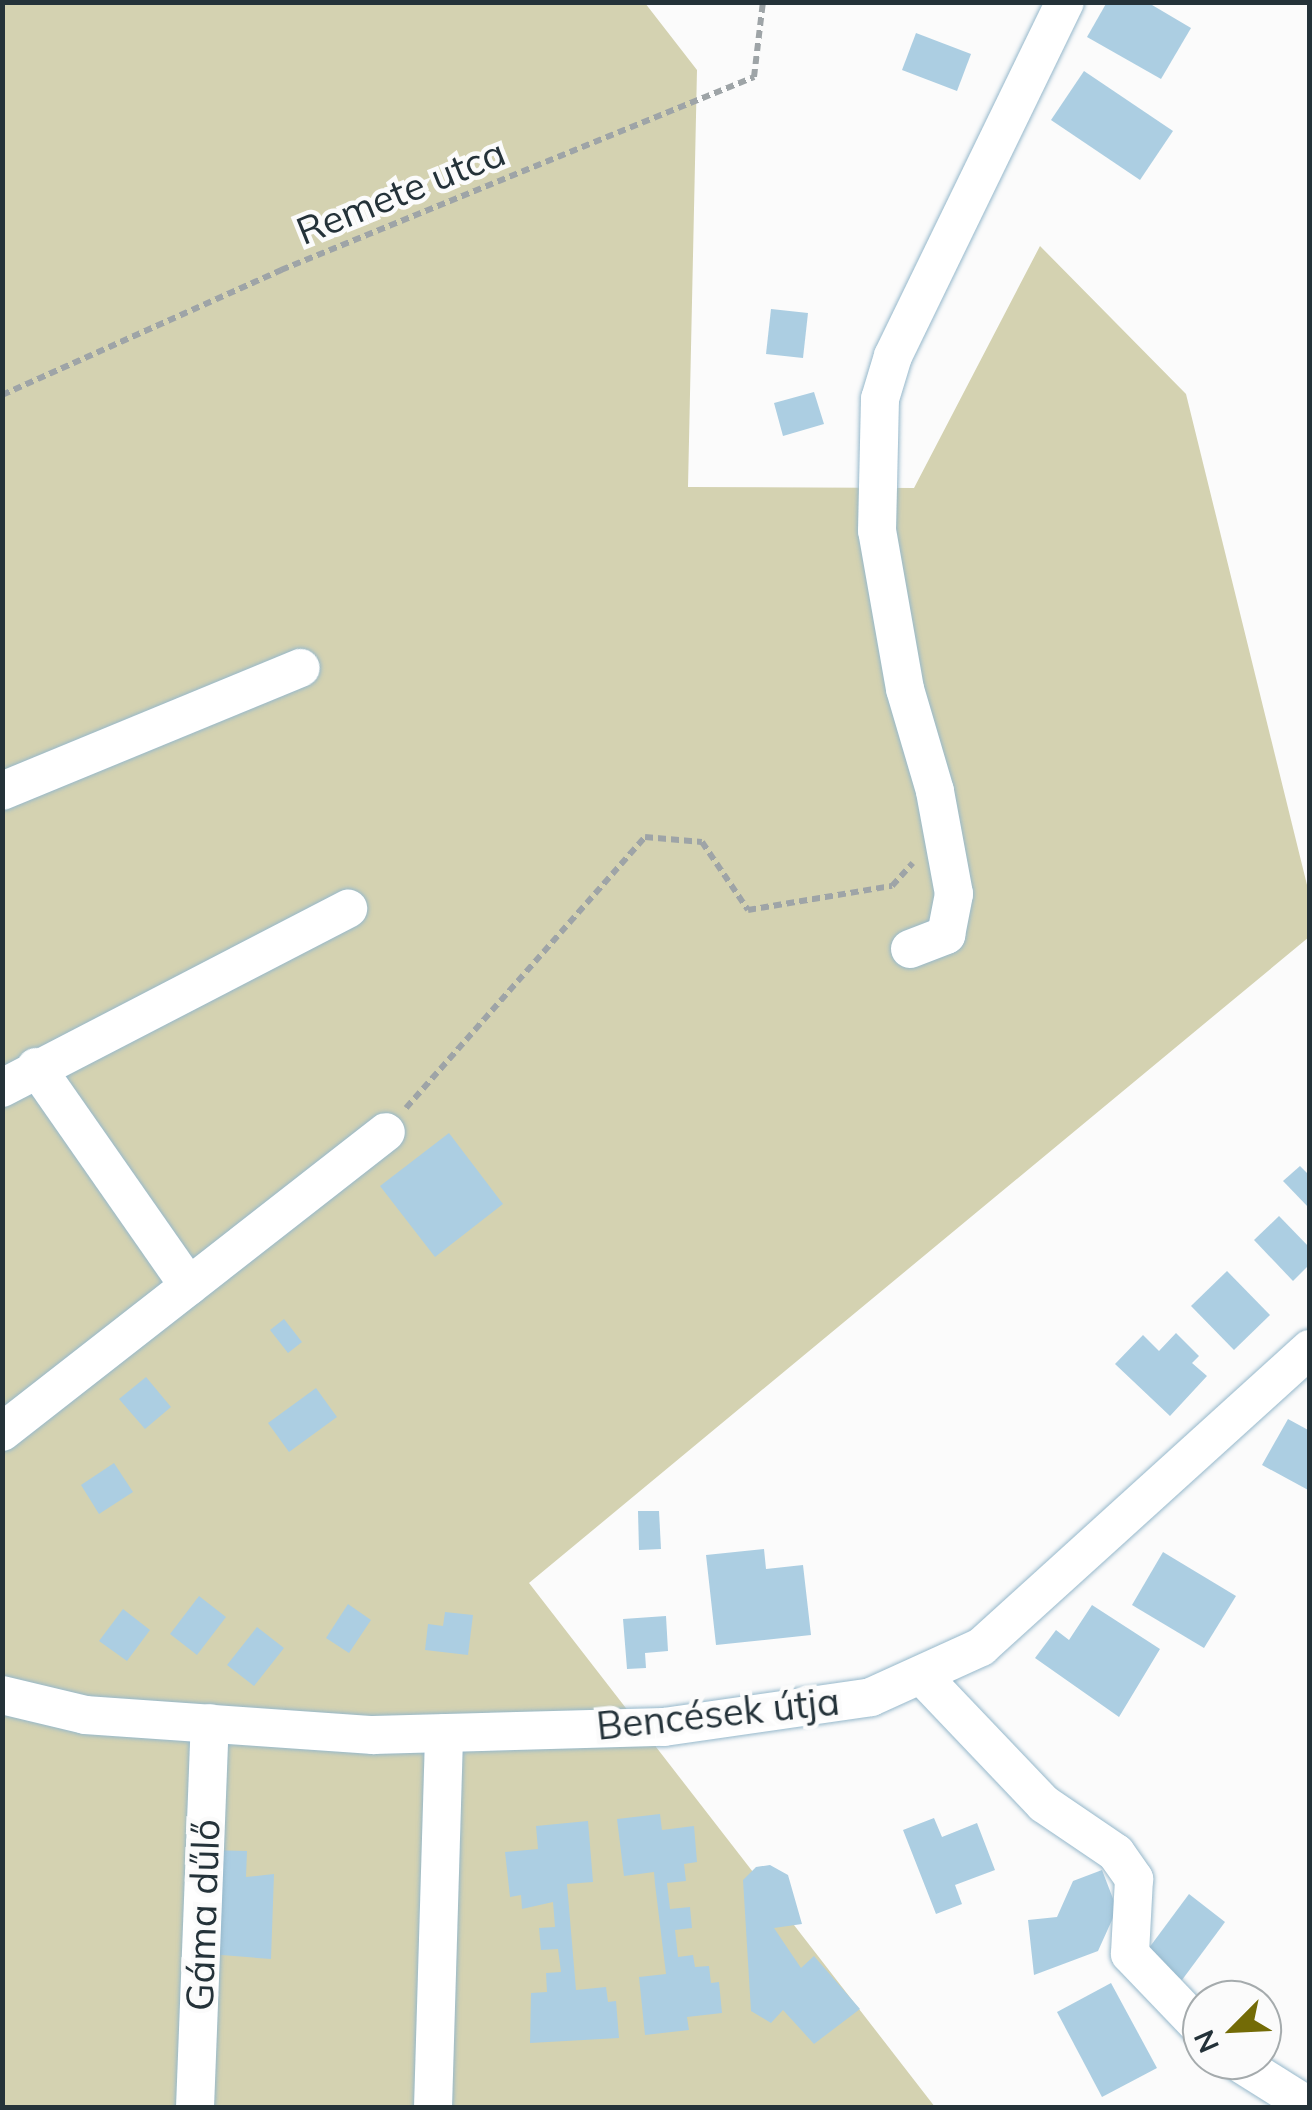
<!DOCTYPE html>
<html>
<head>
<meta charset="utf-8">
<style>
	body { margin:0 }
	#map { position:relative; width:1312px; height:2110px; overflow:hidden; background:#fbfbfb; font-family:Mulish,sans-serif }
	div>[style] { position:absolute }
	[style*='--x'] { left:calc(var(--x)*1px); top:calc(var(--y)*1px); width:calc(var(--w)*1px); rotate:calc(var(--a)*1deg) }
	.green>* { inset:0; background:#d4d2b1 }
	.building>* { inset:0; background:#accee2 }
	.path>* { height:6px; margin-top:-3px; transform-origin:0; background:repeating-linear-gradient(90deg,#9ea4a7 0 8px,transparent 0 13px) }
	.roads { filter:drop-shadow(0 0 2px #96b8cb) drop-shadow(0 0 2px #96b8cb) }
	.minor>* { height:38px; margin:-19px; padding:0 19px; transform-origin:19px; border-radius:19px; background:#fff }
	span { translate:-50% -50%; white-space:nowrap; text-align:center; line-height:1.15; -webkit-text-stroke:9px #fbfbfb; paint-order:stroke }
	.street-label { font-size:38px; color:#243239 }
	.frame { position:absolute; inset:0; border:5px solid #243239; pointer-events:none }
	.north { position:absolute; left:1182px; top:1980px; width:100px; height:100px; box-sizing:border-box; background:#fbfbfb; border:2px solid #a5abad; border-radius:50%; rotate:246deg; font-size:28px; font-weight:700; line-height:40px; text-align:center; color:#243239 }
	.north::after { content:''; display:block; margin:auto; width:35px; height:45px; background:#736b06; clip-path:polygon(50% 0,100% 100%,50% 72%,0 100%) }
</style>
</head>
<body>
<div id="map">
	<div class="green">
		<i style="clip-path:polygon(3px 3px,645px 3px,697px 70px,688px 487px,914px 488px,1040px 246px,1186px 394px,1309px 893px,1309px 937px,529px 1583px,935px 2107px,3px 2108px)"></i>
	</div>
	<div class="building">
		<i style="clip-path:polygon(1107px 2px,1147px 2px,1191px 28px,1161px 79px,1087px 37px)"></i>
		<i style="clip-path:polygon(916px 33px,971px 54px,957px 91px,902px 70px)"></i>
		<i style="clip-path:polygon(1084px 71px,1173px 131px,1140px 180px,1051px 120px)"></i>
		<i style="clip-path:polygon(771px 309px,808px 313px,803px 358px,766px 354px)"></i>
		<i style="clip-path:polygon(814px 392px,824px 424px,783px 436px,774px 403px)"></i>
		<i style="clip-path:polygon(449px 1133px,503px 1204px,435px 1257px,380px 1186px)"></i>
		<i style="clip-path:polygon(1300px 1166px,1310px 1176px,1310px 1209px,1283px 1181px)"></i>
		<i style="clip-path:polygon(1279px 1216px,1310px 1248px,1310px 1264px,1293px 1281px,1254px 1240px)"></i>
		<i style="clip-path:polygon(1227px 1271px,1270px 1315px,1234px 1350px,1191px 1306px)"></i>
		<i style="clip-path:polygon(284px 1319px,302px 1342px,288px 1353px,270px 1330px)"></i>
		<i style="clip-path:polygon(1176px 1333px,1199px 1356px,1192px 1363px,1207px 1376px,1170px 1416px,1115px 1364px,1143px 1335px,1159px 1351px)"></i>
		<i style="clip-path:polygon(146px 1377px,171px 1407px,145px 1429px,119px 1399px)"></i>
		<i style="clip-path:polygon(316px 1388px,337px 1417px,289px 1452px,268px 1423px)"></i>
		<i style="clip-path:polygon(1288px 1419px,1310px 1431px,1310px 1491px,1262px 1465px)"></i>
		<i style="clip-path:polygon(114px 1463px,133px 1492px,99px 1514px,81px 1485px)"></i>
		<i style="clip-path:polygon(638px 1511px,659px 1511px,661px 1549px,639px 1550px)"></i>
		<i style="clip-path:polygon(764px 1549px,766px 1569px,803px 1565px,811px 1635px,716px 1645px,706px 1555px)"></i>
		<i style="clip-path:polygon(1163px 1552px,1236px 1596px,1204px 1648px,1132px 1605px)"></i>
		<i style="clip-path:polygon(199px 1596px,226px 1617px,197px 1655px,170px 1634px)"></i>
		<i style="clip-path:polygon(348px 1604px,371px 1620px,349px 1653px,326px 1638px)"></i>
		<i style="clip-path:polygon(1092px 1605px,1160px 1649px,1119px 1717px,1035px 1658px,1056px 1630px,1069px 1640px)"></i>
		<i style="clip-path:polygon(123px 1609px,150px 1630px,127px 1661px,99px 1641px)"></i>
		<i style="clip-path:polygon(445px 1612px,473px 1615px,468px 1655px,425px 1650px,428px 1624px,443px 1626px)"></i>
		<i style="clip-path:polygon(666px 1616px,668px 1651px,645px 1653px,646px 1668px,627px 1669px,623px 1619px)"></i>
		<i style="clip-path:polygon(257px 1627px,284px 1648px,254px 1686px,227px 1665px)"></i>
		<i style="clip-path:polygon(660px 1814px,662px 1830px,694px 1826px,697px 1862px,684px 1864px,686px 1881px,667px 1883px,670px 1909px,690px 1907px,692px 1928px,675px 1930px,678px 1957px,693px 1955px,695px 1967px,709px 1966px,711px 1983px,719px 1982px,722px 2013px,687px 2017px,689px 2030px,645px 2035px,639px 1977px,666px 1974px,655px 1884px,654px 1872px,624px 1876px,617px 1819px)"></i>
		<i style="clip-path:polygon(934px 1818px,942px 1837px,977px 1823px,995px 1870px,955px 1885px,962px 1904px,936px 1914px,903px 1830px)"></i>
		<i style="clip-path:polygon(588px 1821px,593px 1882px,567px 1884px,576px 1990px,606px 1987px,608px 2002px,616px 2001px,619px 2038px,530px 2043px,531px 1993px,547px 1992px,546px 1973px,561px 1972px,558px 1949px,541px 1950px,539px 1928px,555px 1927px,553px 1902px,522px 1909px,521px 1895px,510px 1897px,505px 1852px,538px 1849px,536px 1826px)"></i>
		<i style="clip-path:polygon(209px 1850px,247px 1851px,246px 1877px,274px 1874px,271px 1959px,209px 1954px)"></i>
		<i style="clip-path:polygon(770px 1865px,788px 1875px,802px 1924px,774px 1928px,801px 1968px,814px 1956px,860px 2009px,814px 2044px,783px 2010px,771px 2023px,751px 2011px,743px 1880px,756px 1867px)"></i>
		<i style="clip-path:polygon(1102px 1870px,1117px 1909px,1098px 1951px,1034px 1975px,1028px 1920px,1057px 1917px,1073px 1881px)"></i>
		<i style="clip-path:polygon(1189px 1894px,1225px 1922px,1182px 1980px,1146px 1952px)"></i>
		<i style="clip-path:polygon(1111px 1983px,1157px 2068px,1102px 2097px,1057px 2012px)"></i>
	</div>
	<div class="path">
		<i style="--x:2;--y:395;--w:306;--a:-24.1"></i>
		<i style="--x:281;--y:270;--w:511;--a:-22.2"></i>
		<i style="--x:754;--y:77;--w:76;--a:-83.2"></i>
		<i style="--x:406;--y:1108;--w:361;--a:-48.6"></i>
		<i style="--x:645;--y:837;--w:57;--a:5"></i>
		<i style="--x:702;--y:842;--w:82;--a:55.9"></i>
		<i style="--x:748;--y:910;--w:146;--a:-9.5"></i>
		<i style="--x:892;--y:886;--w:31;--a:-48"></i>
	</div>
	<div class="roads">
		<div class="minor">
			<i style="--x:2;--y:791;--w:323;--a:-22.4"></i>
			<i style="--x:910;--y:949;--w:39;--a:-21"></i>
			<i style="--x:946;--y:935;--w:42;--a:-79"></i>
			<i style="--x:954;--y:894;--w:105;--a:-100.5"></i>
			<i style="--x:935;--y:791;--w:106;--a:-106.4"></i>
			<i style="--x:905;--y:689;--w:160;--a:-100"></i>
			<i style="--x:877;--y:531;--w:132;--a:-88.7"></i>
			<i style="--x:880;--y:399;--w:45;--a:-73.2"></i>
			<i style="--x:893;--y:356;--w:394;--a:-64.1"></i>
			<i style="--x:36;--y:1067;--w:267;--a:55.1"></i>
			<i style="--x:2;--y:1088;--w:390;--a:-27.4"></i>
			<i style="--x:2;--y:1432;--w:487;--a:-38"></i>
			<i style="--x:923;--y:1677;--w:175;--a:46.4"></i>
			<i style="--x:1044;--y:1804;--w:87;--a:34.2"></i>
			<i style="--x:1116;--y:1853;--w:32;--a:55"></i>
			<i style="--x:1134;--y:1879;--w:75;--a:93.1"></i>
			<i style="--x:1130;--y:1954;--w:104;--a:46.2"></i>
			<i style="--x:2;--y:1695;--w:85;--a:13.5"></i>
			<i style="--x:85;--y:1715;--w:289;--a:4"></i>
			<i style="--x:373;--y:1735;--w:291;--a:-1.6"></i>
			<i style="--x:664;--y:1727;--w:209;--a:-8.2"></i>
			<i style="--x:871;--y:1697;--w:121;--a:-24.4"></i>
			<i style="--x:981;--y:1647;--w:444;--a:-42.2"></i>
			<i style="--x:1235;--y:2060;--w:89;--a:32.1"></i>
			<i style="--x:195;--y:2108;--w:385;--a:-87.8"></i>
			<i style="--x:433;--y:2108;--w:375;--a:-88.3"></i>
		</div>
	</div>
	<div class="street-label">
		<span style="left:401px;top:192px;rotate:-22deg">Remete utca</span>
		<span style="left:718px;top:1714px;rotate:-6deg">Bencések útja</span>
		<span style="left:203px;top:1915px;rotate:-88deg">Gáma dűlő</span>
	</div>
	<div class="frame"></div>
	<div class="north">N</div>
</div>
</body>
</html>
